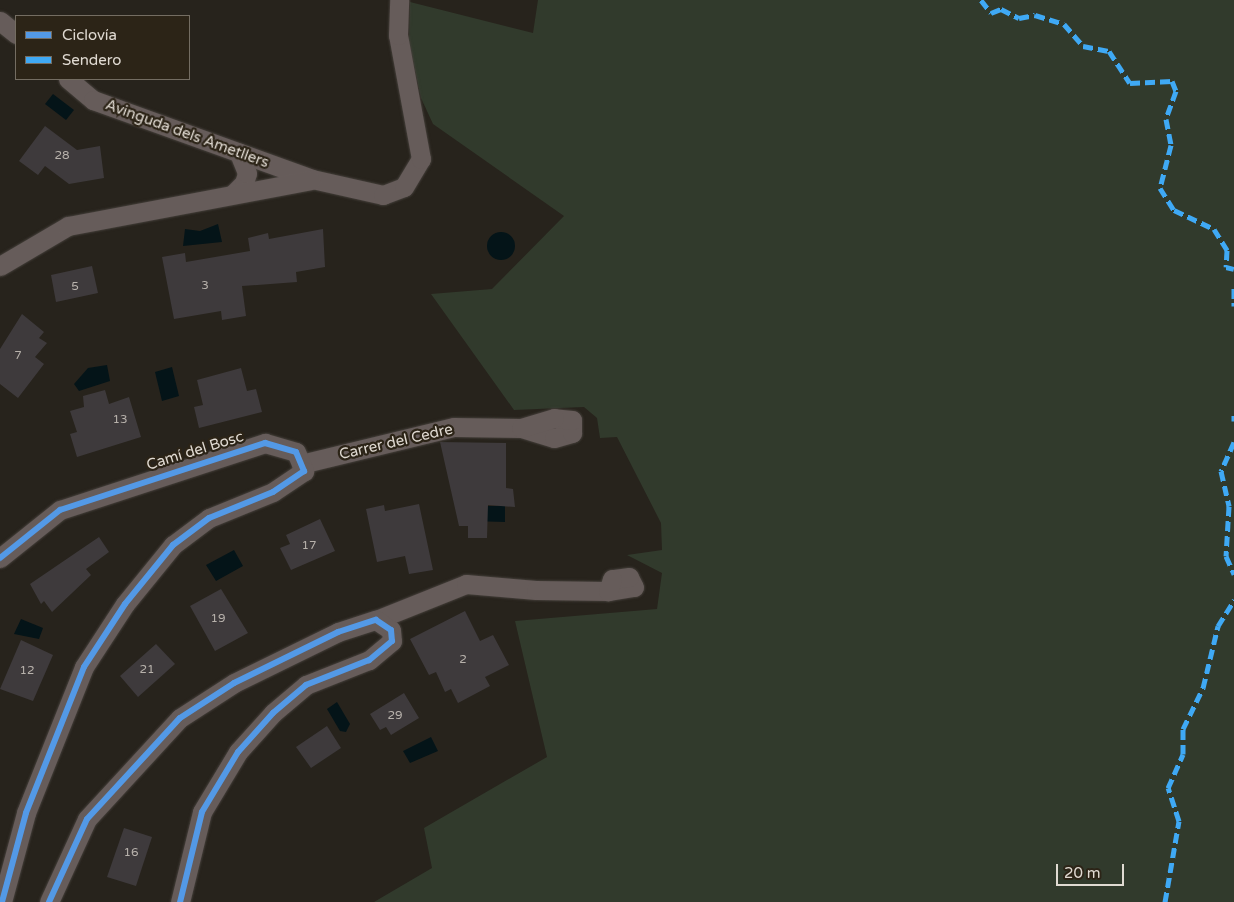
<!DOCTYPE html>
<html>
<head>
<meta charset="utf-8">
<style>
	body { margin:0 }
	#map { position:relative; width:1234px; height:902px; overflow:hidden; background:#27231c; font-family:"Varela Round",sans-serif }
	div>[style] { position:absolute }
	[style*='--x'] { left:calc(var(--x)*1px); top:calc(var(--y)*1px); width:calc(var(--w)*1px); rotate:calc(var(--a)*1deg) }
	.green>* { inset:0; background:#313a2c }
	.water>* { inset:0; background:#041418 }
	.round { border-radius:50% }
	.building>* { inset:0; background:#3e3a3c }
	.roads { filter:drop-shadow(0 0 1px #443f3a) drop-shadow(0 0 1px #443f3a) }
	.minor>* { height:19px; margin:-9.5px; padding:0 9.5px; transform-origin:9.5px; border-radius:9.5px; background:#665c5a }
	.quiet>* { height:5px; margin-top:-2.5px; transform-origin:0; background:repeating-linear-gradient(90deg,#3fa9f5 0 10px,transparent 0 15px) }
	.cycleway>* { height:6px; margin:-3px; padding:0 3px; transform-origin:3px; border-radius:3px; background:#5399e6 }
	span { translate:-50% -50%; white-space:nowrap; text-align:center; line-height:1.15; -webkit-text-stroke:4.5px #2c2417; paint-order:stroke }
	.number-label { font-size:12px; color:#b8b2ac }
	.number-label span { -webkit-text-stroke-width:0 }
	.street-label { font-size:15px; color:#e0dad2 }
	.legend { position:absolute; left:15px; top:15px; width:175px; height:65px; box-sizing:border-box; background:#2c2417; border:1px solid #746d62; margin:0; padding:6px 9px; list-style:none; font-size:15px; color:#e0dad2 }
	.legend li { display:flex; align-items:center; gap:10px; height:25px }
	.legend b { width:25px; border:1px solid #746d62 }
	.scale { position:absolute; left:1056px; top:864px; width:68px; height:22px; box-sizing:border-box; border:2px solid #e0dad2; border-top:0; padding-left:6px; font-size:15px; line-height:18px; white-space:nowrap; color:#e0dad2; -webkit-text-stroke:4px #2c2417; paint-order:stroke }
</style>
</head>
<body>
<div id="map">
	<div class="green">
		<i style="clip-path:polygon(538px 0,1234px 0,1234px 902px,374px 902px,432px 868px,424px 828px,547px 757px,515px 621px,657px 609px,662px 573px,627px 555px,662px 550px,661px 523px,617px 437px,600px 438px,597px 418px,584px 407px,514px 410px,431px 294px,492px 289px,564px 216px,433px 124px,421px 98px,409px 43px,410px 2px,533px 33px)"></i>
	</div>
	<div class="water">
		<i style="clip-path:polygon(53px 94px,74px 110px,66px 120px,45px 104px)"></i>
		<i style="clip-path:polygon(218px 224px,222px 242px,183px 246px,185px 229px,200px 231px)"></i>
		<i class="round" style="left:487px;top:232px;width:28px;height:28px"></i>
		<i style="clip-path:polygon(107px 365px,110px 381px,79px 391px,74px 384px,88px 368px)"></i>
		<i style="clip-path:polygon(172px 367px,179px 396px,162px 401px,155px 372px)"></i>
		<i style="clip-path:polygon(470px 506px,505px 506px,505px 522px,470px 521px)"></i>
		<i style="clip-path:polygon(234px 550px,243px 566px,216px 581px,206px 565px)"></i>
		<i style="clip-path:polygon(21px 619px,43px 628px,39px 639px,14px 634px)"></i>
		<i style="clip-path:polygon(337px 702px,350px 724px,346px 732px,340px 731px,327px 709px)"></i>
		<i style="clip-path:polygon(431px 737px,438px 751px,410px 763px,403px 751px)"></i>
	</div>
	<div class="building">
		<i style="clip-path:polygon(45px 126px,77px 150px,100px 146px,104px 178px,69px 184px,45px 166px,38px 175px,19px 161px)"></i>
		<i style="clip-path:polygon(323px 229px,325px 267px,296px 272px,297px 282px,242px 286px,246px 316px,222px 320px,221px 311px,174px 319px,162px 257px,185px 253px,186px 262px,250px 251px,248px 238px,268px 233px,269px 239px)"></i>
		<i style="clip-path:polygon(92px 266px,98px 293px,56px 302px,51px 275px)"></i>
		<i style="clip-path:polygon(22px 314px,44px 332px,39px 338px,47px 343px,35px 357px,44px 364px,18px 398px,0 384px,0 349px)"></i>
		<i style="clip-path:polygon(241px 368px,247px 391px,256px 389px,262px 412px,199px 428px,194px 407px,203px 405px,197px 380px)"></i>
		<i style="clip-path:polygon(105px 390px,109px 404px,129px 397px,141px 437px,77px 457px,70px 434px,77px 432px,70px 411px,84px 407px,83px 396px)"></i>
		<i style="clip-path:polygon(440px 442px,506px 443px,506px 488px,513px 489px,515px 507px,488px 505px,487px 538px,468px 538px,468px 526px,459px 526px)"></i>
		<i style="clip-path:polygon(419px 504px,433px 570px,409px 574px,405px 556px,377px 562px,366px 509px,384px 505px,385px 511px)"></i>
		<i style="clip-path:polygon(320px 519px,335px 551px,291px 570px,280px 548px,290px 544px,286px 535px)"></i>
		<i style="clip-path:polygon(99px 537px,109px 552px,86px 569px,91px 575px,52px 612px,44px 601px,41px 604px,30px 584px)"></i>
		<i style="clip-path:polygon(221px 589px,248px 633px,215px 651px,190px 606px)"></i>
		<i style="clip-path:polygon(465px 611px,480px 641px,493px 635px,509px 665px,485px 677px,490px 686px,458px 703px,451px 689px,445px 692px,436px 672px,429px 675px,410px 639px)"></i>
		<i style="clip-path:polygon(21px 640px,53px 655px,33px 701px,0 689px)"></i>
		<i style="clip-path:polygon(156px 644px,175px 664px,138px 697px,120px 676px)"></i>
		<i style="clip-path:polygon(404px 693px,419px 718px,391px 735px,386px 727px,380px 730px,370px 714px)"></i>
		<i style="clip-path:polygon(327px 726px,341px 748px,311px 768px,296px 747px)"></i>
		<i style="clip-path:polygon(124px 828px,152px 837px,136px 886px,107px 877px)"></i>
	</div>
	<div class="roads">
		<div class="minor">
			<i style="--x:0;--y:21;--w:21;--a:39"></i>
			<i style="--x:68;--y:79;--w:33;--a:40"></i>
			<i style="--x:93;--y:100;--w:233;--a:19.8"></i>
			<i style="--x:312;--y:179;--w:73;--a:12.7"></i>
			<i style="--x:383;--y:195;--w:22;--a:-21"></i>
			<i style="--x:404;--y:187;--w:33;--a:-59"></i>
			<i style="--x:421;--y:159;--w:126;--a:-100.5"></i>
			<i style="--x:398;--y:35;--w:35;--a:-88"></i>
			<i style="--x:233;--y:194;--w:16;--a:-45"></i>
			<i style="--x:244;--y:183;--w:10;--a:-73"></i>
			<i style="--x:247;--y:173;--w:22;--a:-112"></i>
			<i style="--x:0;--y:266;--w:79;--a:-30.5"></i>
			<i style="--x:68;--y:226;--w:247;--a:-10.7"></i>
			<i style="--x:301;--y:464;--w:157;--a:-13.6"></i>
			<i style="--x:454;--y:427;--w:67;--a:0.9"></i>
			<i style="--x:521;--y:428;--w:34;--a:17"></i>
			<i style="--x:554;--y:438;--w:19;--a:-16"></i>
			<i style="--x:572;--y:433;--w:13;--a:-90"></i>
			<i style="--x:572;--y:420;--w:18;--a:-174"></i>
			<i style="--x:554;--y:418;--w:34;--a:163"></i>
			<i style="--x:0;--y:558;--w:77;--a:-38.7"></i>
			<i style="--x:60;--y:510;--w:216;--a:-18.1"></i>
			<i style="--x:265;--y:443;--w:32;--a:16"></i>
			<i style="--x:296;--y:452;--w:21;--a:67"></i>
			<i style="--x:304;--y:471;--w:37;--a:146"></i>
			<i style="--x:273;--y:492;--w:69;--a:157.9"></i>
			<i style="--x:209;--y:518;--w:45;--a:143.1"></i>
			<i style="--x:173;--y:545;--w:76;--a:129.1"></i>
			<i style="--x:125;--y:604;--w:75;--a:123.1"></i>
			<i style="--x:84;--y:667;--w:157;--a:111.7"></i>
			<i style="--x:26;--y:813;--w:92;--a:105.1"></i>
			<i style="--x:376;--y:620;--w:97;--a:-21.8"></i>
			<i style="--x:466;--y:584;--w:70;--a:4.9"></i>
			<i style="--x:536;--y:590;--w:72;--a:0.8"></i>
			<i style="--x:608;--y:591;--w:26;--a:-9"></i>
			<i style="--x:634;--y:587;--w:11;--a:-117"></i>
			<i style="--x:629;--y:577;--w:17;--a:173"></i>
			<i style="--x:612;--y:579;--w:13;--a:108"></i>
			<i style="--x:49;--y:902;--w:91;--a:-65.4"></i>
			<i style="--x:87;--y:819;--w:137;--a:-47.4"></i>
			<i style="--x:180;--y:718;--w:64;--a:-32.9"></i>
			<i style="--x:234;--y:683;--w:116;--a:-26.1"></i>
			<i style="--x:338;--y:632;--w:40;--a:-18"></i>
			<i style="--x:376;--y:620;--w:18;--a:34"></i>
			<i style="--x:391;--y:630;--w:11;--a:85"></i>
			<i style="--x:392;--y:641;--w:30;--a:140"></i>
			<i style="--x:369;--y:660;--w:68;--a:158.4"></i>
			<i style="--x:306;--y:685;--w:43;--a:139.7"></i>
			<i style="--x:273;--y:713;--w:52;--a:131.9"></i>
			<i style="--x:238;--y:752;--w:70;--a:121"></i>
			<i style="--x:202;--y:812;--w:93;--a:103.7"></i>
		</div>
	</div>
	<div class="quiet">
		<i style="--x:981;--y:0;--w:16;--a:52"></i>
		<i style="--x:991;--y:13;--w:11;--a:-22"></i>
		<i style="--x:1001;--y:9;--w:20;--a:27"></i>
		<i style="--x:1019;--y:18;--w:16;--a:-11"></i>
		<i style="--x:1035;--y:15;--w:30;--a:17"></i>
		<i style="--x:1064;--y:24;--w:29;--a:49"></i>
		<i style="--x:1083;--y:46;--w:26;--a:11"></i>
		<i style="--x:1109;--y:51;--w:38;--a:57"></i>
		<i style="--x:1130;--y:83;--w:42;--a:-2.7"></i>
		<i style="--x:1172;--y:81;--w:11;--a:68"></i>
		<i style="--x:1176;--y:91;--w:30;--a:110"></i>
		<i style="--x:1166;--y:119;--w:26;--a:79"></i>
		<i style="--x:1171;--y:145;--w:44;--a:104.3"></i>
		<i style="--x:1160;--y:188;--w:26;--a:58"></i>
		<i style="--x:1174;--y:210;--w:44;--a:25.4"></i>
		<i style="--x:1214;--y:229;--w:25;--a:58"></i>
		<i style="--x:1227;--y:250;--w:17;--a:93"></i>
		<i style="--x:1226;--y:267;--w:8;--a:14"></i>
		<i style="--x:1234;--y:288;--w:18;--a:90"></i>
		<i style="--x:1234;--y:415;--w:6;--a:90"></i>
		<i style="--x:1234;--y:442;--w:32;--a:114"></i>
		<i style="--x:1221;--y:471;--w:36;--a:77"></i>
		<i style="--x:1229;--y:506;--w:50;--a:93.4"></i>
		<i style="--x:1226;--y:556;--w:20;--a:66"></i>
		<i style="--x:1165;--y:902;--w:82;--a:-80.2"></i>
		<i style="--x:1179;--y:821;--w:35;--a:-108"></i>
		<i style="--x:1168;--y:788;--w:37;--a:-66"></i>
		<i style="--x:1183;--y:754;--w:25;--a:-90"></i>
		<i style="--x:1183;--y:729;--w:46;--a:-64"></i>
		<i style="--x:1203;--y:688;--w:64;--a:-76.4"></i>
		<i style="--x:1218;--y:626;--w:31;--a:-58"></i>
	</div>
	<div class="cycleway">
		<i style="--x:0;--y:558;--w:77;--a:-38.7"></i>
		<i style="--x:60;--y:510;--w:216;--a:-18.1"></i>
		<i style="--x:265;--y:443;--w:32;--a:16"></i>
		<i style="--x:296;--y:452;--w:21;--a:67"></i>
		<i style="--x:304;--y:471;--w:37;--a:146"></i>
		<i style="--x:273;--y:492;--w:69;--a:157.9"></i>
		<i style="--x:209;--y:518;--w:45;--a:143.1"></i>
		<i style="--x:173;--y:545;--w:76;--a:129.1"></i>
		<i style="--x:125;--y:604;--w:75;--a:123.1"></i>
		<i style="--x:84;--y:667;--w:157;--a:111.7"></i>
		<i style="--x:26;--y:813;--w:92;--a:105.1"></i>
		<i style="--x:49;--y:902;--w:91;--a:-65.4"></i>
		<i style="--x:87;--y:819;--w:137;--a:-47.4"></i>
		<i style="--x:180;--y:718;--w:64;--a:-32.9"></i>
		<i style="--x:234;--y:683;--w:116;--a:-26.1"></i>
		<i style="--x:338;--y:632;--w:40;--a:-18"></i>
		<i style="--x:376;--y:620;--w:18;--a:34"></i>
		<i style="--x:391;--y:630;--w:11;--a:85"></i>
		<i style="--x:392;--y:641;--w:30;--a:140"></i>
		<i style="--x:369;--y:660;--w:68;--a:158.4"></i>
		<i style="--x:306;--y:685;--w:43;--a:139.7"></i>
		<i style="--x:273;--y:713;--w:52;--a:131.9"></i>
		<i style="--x:238;--y:752;--w:70;--a:121"></i>
		<i style="--x:202;--y:812;--w:93;--a:103.7"></i>
	</div>
	<div class="number-label">
		<span style="left:62px;top:156px">28</span>
		<span style="left:205px;top:286px">3</span>
		<span style="left:75px;top:287px">5</span>
		<span style="left:18px;top:356px">7</span>
		<span style="left:120px;top:420px">13</span>
		<span style="left:309px;top:546px">17</span>
		<span style="left:218px;top:619px">19</span>
		<span style="left:463px;top:660px">2</span>
		<span style="left:147px;top:670px">21</span>
		<span style="left:27px;top:671px">12</span>
		<span style="left:395px;top:716px">29</span>
		<span style="left:131px;top:853px">16</span>
	</div>
	<div class="street-label">
		<span style="left:187px;top:134px;rotate:20deg">Avinguda dels Ametllers</span>
		<span style="left:396px;top:442px;rotate:-13deg">Carrer del Cedre</span>
		<span style="left:195px;top:451px;rotate:-17deg">Camí del Bosc</span>
	</div>
	<ul class="legend">
	<li><b style="height:6px;background:#5399e6"></b>Ciclovía</li>
	<li><b style="height:6px;background:#3fa9f5"></b>Sendero</li>
	</ul>
	<div class="scale">20 m</div>
</div>
</body>
</html>
